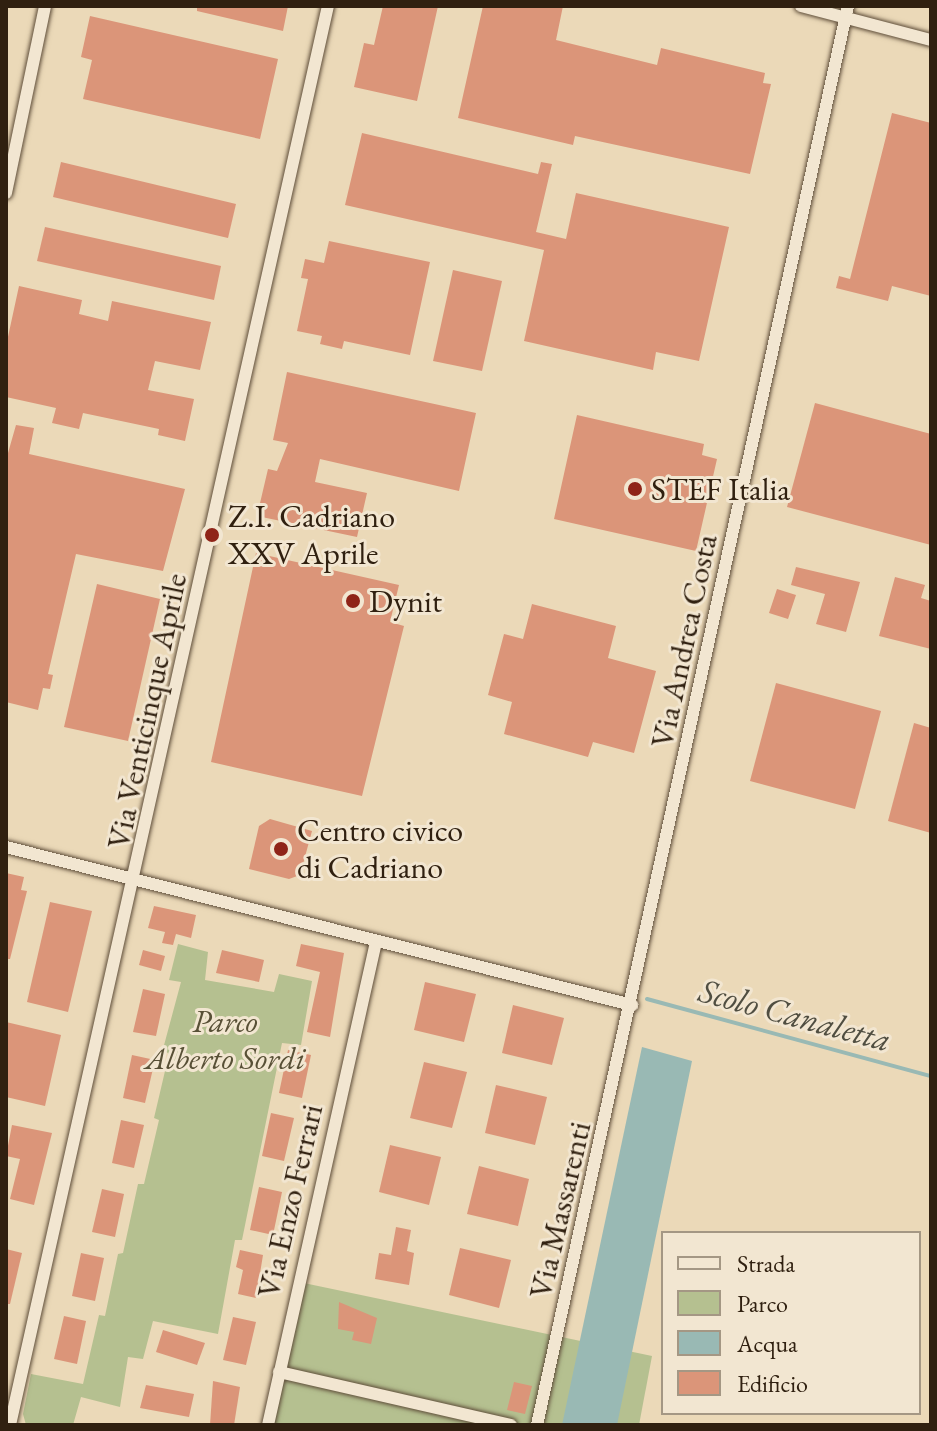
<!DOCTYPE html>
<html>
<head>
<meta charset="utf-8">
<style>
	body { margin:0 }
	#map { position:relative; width:937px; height:1431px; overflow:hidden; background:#ebd9b8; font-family:"EB Garamond",serif }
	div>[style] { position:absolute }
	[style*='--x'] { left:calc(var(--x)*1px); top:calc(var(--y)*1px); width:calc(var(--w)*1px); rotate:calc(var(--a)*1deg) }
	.green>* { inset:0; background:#b5c090 }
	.water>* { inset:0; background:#99b9b4 }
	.stream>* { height:4px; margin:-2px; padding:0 2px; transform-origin:2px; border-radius:2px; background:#99b9b4 }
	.building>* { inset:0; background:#db9579 }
	.roads { filter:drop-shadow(0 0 2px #5f4e3a) drop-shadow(0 0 2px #5f4e3a) }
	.street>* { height:12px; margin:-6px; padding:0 6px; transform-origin:6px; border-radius:6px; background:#f2e6d1 }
	.dots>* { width:22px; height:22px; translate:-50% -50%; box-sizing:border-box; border:4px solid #f2e6d1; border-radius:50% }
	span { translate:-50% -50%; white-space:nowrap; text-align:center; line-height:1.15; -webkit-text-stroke:6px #f2e6d1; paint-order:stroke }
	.poi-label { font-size:32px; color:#302010 }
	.left { translate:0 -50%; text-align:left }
	.street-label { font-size:32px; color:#302010 }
	.park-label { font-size:32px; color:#585036; font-style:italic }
	.water-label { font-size:34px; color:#504e41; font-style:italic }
	.frame { position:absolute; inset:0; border:8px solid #302010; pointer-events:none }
	.legend { position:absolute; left:661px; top:1231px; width:260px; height:184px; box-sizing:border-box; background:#f2e6d1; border:2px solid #a49784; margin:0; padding:10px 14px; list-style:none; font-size:24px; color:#302010 }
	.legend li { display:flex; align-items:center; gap:16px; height:40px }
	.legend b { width:40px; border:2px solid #a49784 }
</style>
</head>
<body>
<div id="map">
	<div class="green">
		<i style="clip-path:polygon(178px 944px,208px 952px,205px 980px,274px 992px,279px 974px,312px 981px,301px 1045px,282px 1043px,242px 1240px,235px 1240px,218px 1334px,153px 1321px,143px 1359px,128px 1357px,120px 1407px,81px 1397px,73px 1425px,26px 1425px,23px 1414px,31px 1374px,83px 1384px,99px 1315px,105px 1316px,118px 1254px,123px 1253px,138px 1184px,144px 1184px,159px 1120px,154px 1118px,169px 1054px,163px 1049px,181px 982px,169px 980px)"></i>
		<i style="clip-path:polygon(299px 1282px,652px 1356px,639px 1425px,262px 1425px)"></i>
	</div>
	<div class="water">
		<i style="clip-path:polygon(642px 1047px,692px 1061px,617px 1425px,562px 1425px)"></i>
	</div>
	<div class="stream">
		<i style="--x:647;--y:999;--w:294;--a:15.2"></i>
	</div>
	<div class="building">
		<i style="clip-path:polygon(197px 6px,288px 6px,283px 31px,197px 11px)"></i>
		<i style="clip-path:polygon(383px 6px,438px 6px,417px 101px,354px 87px,364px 43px,374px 45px)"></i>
		<i style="clip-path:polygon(483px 6px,563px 6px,556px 40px,657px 65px,661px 48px,765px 73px,763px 83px,771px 84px,750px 174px,575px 136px,573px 145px,458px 118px)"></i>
		<i style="clip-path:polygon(90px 16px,278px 59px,260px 139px,83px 99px,92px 60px,81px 57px)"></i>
		<i style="clip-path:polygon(892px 113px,931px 123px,931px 296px,892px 286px,888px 301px,836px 288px,839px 276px,850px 279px)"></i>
		<i style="clip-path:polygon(362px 133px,538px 174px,541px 162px,552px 164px,536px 232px,566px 239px,576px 193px,729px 227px,699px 361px,656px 352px,653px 370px,524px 341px,544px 250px,345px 205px)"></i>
		<i style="clip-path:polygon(61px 162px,236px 204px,228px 238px,53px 197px)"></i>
		<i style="clip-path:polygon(45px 227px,221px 266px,214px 300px,37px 261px)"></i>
		<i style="clip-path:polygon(329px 241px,430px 262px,410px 355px,344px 341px,342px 349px,320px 344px,322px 336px,297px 331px,308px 279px,301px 278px,305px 259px,324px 263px)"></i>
		<i style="clip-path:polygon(453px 270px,502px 281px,482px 371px,433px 361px)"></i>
		<i style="clip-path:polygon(19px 286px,82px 300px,79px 314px,108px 321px,112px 301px,211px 322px,200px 370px,155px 361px,148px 390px,194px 399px,185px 441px,158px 435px,159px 429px,83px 413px,79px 429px,52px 423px,56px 408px,6px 397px,6px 346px)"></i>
		<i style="clip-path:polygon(287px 372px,476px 413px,459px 491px,320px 459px,315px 482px,367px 493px,357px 537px,257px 516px,268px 469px,277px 471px,288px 443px,273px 440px)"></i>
		<i style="clip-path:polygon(815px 403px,931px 434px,931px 545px,787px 507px)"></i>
		<i style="clip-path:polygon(577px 415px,704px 444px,702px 455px,717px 459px,696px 551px,554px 519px)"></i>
		<i style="clip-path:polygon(16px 425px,34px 428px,29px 454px,185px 489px,163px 571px,76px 554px,48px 674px,53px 675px,50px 689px,43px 688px,38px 710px,6px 702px,6px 460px)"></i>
		<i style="clip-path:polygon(256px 553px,399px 585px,390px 622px,404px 626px,362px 796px,211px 762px)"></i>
		<i style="clip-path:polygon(796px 567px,860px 582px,846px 632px,816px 624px,825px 594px,791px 585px)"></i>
		<i style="clip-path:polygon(895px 577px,925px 585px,921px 598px,931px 601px,931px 649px,879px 636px)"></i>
		<i style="clip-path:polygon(97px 584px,160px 599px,128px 741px,64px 727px)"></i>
		<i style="clip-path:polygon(777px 589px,796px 595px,788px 619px,769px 613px)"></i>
		<i style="clip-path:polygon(532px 604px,616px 626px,608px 658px,656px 671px,634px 753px,593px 742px,588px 757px,504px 734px,512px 702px,488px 695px,504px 634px,523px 639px)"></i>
		<i style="clip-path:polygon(776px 683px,881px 711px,855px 809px,750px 781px)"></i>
		<i style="clip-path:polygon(914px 723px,931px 728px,931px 833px,888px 821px)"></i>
		<i style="clip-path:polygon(270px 819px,312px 831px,300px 875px,289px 879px,249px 869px,259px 826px)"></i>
		<i style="clip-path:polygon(6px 873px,24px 877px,21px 890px,27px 891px,10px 959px,6px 959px)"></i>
		<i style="clip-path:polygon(50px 902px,92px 911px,68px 1012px,27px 1002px)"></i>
		<i style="clip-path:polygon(154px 906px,196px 915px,191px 938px,176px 934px,173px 945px,162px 943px,165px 932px,148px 928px)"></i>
		<i style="clip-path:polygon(301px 944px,344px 953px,330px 1037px,307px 1032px,320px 972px,296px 966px)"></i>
		<i style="clip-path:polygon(143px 950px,165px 956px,161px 971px,139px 965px)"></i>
		<i style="clip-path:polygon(222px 950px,264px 960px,259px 982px,216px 973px)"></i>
		<i style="clip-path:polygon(425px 982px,476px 994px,464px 1042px,414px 1030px)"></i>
		<i style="clip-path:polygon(143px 989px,165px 994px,156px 1036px,133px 1032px)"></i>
		<i style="clip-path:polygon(513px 1005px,564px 1018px,552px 1065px,502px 1053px)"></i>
		<i style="clip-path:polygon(6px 1022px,61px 1035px,45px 1106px,6px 1097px)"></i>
		<i style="clip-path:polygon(288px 1050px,311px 1055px,302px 1098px,279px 1093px)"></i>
		<i style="clip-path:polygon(132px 1055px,155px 1060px,145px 1103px,123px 1098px)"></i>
		<i style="clip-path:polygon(424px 1062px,467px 1072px,452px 1128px,410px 1118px)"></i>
		<i style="clip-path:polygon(496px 1085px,547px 1097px,535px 1145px,485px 1133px)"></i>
		<i style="clip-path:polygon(271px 1113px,294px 1118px,284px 1161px,262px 1156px)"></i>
		<i style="clip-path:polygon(121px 1120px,144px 1125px,134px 1168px,112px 1163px)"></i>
		<i style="clip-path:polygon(12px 1125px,52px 1133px,34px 1205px,10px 1199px,20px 1159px,6px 1156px)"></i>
		<i style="clip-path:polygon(390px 1145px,441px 1157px,429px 1205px,379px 1192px)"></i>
		<i style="clip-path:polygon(479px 1166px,529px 1179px,518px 1226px,467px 1214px)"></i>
		<i style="clip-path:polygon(259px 1187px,282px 1192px,273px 1235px,250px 1230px)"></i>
		<i style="clip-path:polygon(102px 1189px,124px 1194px,115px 1237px,92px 1232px)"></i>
		<i style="clip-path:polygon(396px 1227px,411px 1230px,407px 1251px,414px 1253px,409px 1285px,375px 1279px,379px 1253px,391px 1255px)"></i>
		<i style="clip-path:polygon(460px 1248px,511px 1260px,499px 1308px,449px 1295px)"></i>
		<i style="clip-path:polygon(6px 1249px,22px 1253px,10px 1304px,6px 1304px)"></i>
		<i style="clip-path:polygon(240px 1250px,263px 1255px,256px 1298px,238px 1294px,243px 1270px,236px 1267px)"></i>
		<i style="clip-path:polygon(81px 1253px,104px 1258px,95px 1301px,72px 1296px)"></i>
		<i style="clip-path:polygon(339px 1302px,377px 1318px,371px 1344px,352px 1340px,354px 1332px,338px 1329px)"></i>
		<i style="clip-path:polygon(64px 1316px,86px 1321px,77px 1364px,54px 1359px)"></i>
		<i style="clip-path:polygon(233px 1317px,256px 1322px,246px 1365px,223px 1360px)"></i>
		<i style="clip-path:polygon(163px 1330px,205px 1343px,197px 1365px,156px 1352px)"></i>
		<i style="clip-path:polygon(213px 1381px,240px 1387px,234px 1425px,210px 1425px)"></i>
		<i style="clip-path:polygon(514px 1382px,532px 1386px,525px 1414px,507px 1410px)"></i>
		<i style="clip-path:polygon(146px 1385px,194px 1394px,189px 1417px,140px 1408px)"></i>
	</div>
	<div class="roads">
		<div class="street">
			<i style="--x:801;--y:6;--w:134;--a:14.7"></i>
			<i style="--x:6;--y:193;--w:191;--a:-78.2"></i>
			<i style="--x:6;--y:847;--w:646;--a:14.17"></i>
			<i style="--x:279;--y:1372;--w:238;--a:12.9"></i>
			<i style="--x:10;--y:1425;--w:1454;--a:-77.37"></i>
			<i style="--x:268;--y:1425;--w:496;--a:-77.4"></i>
			<i style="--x:537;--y:1425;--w:1453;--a:-77.64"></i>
		</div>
	</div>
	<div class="dots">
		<i style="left:635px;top:489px;background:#8f2418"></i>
		<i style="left:212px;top:535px;background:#8f2418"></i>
		<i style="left:353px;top:601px;background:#8f2418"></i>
		<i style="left:281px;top:849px;background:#8f2418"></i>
	</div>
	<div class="poi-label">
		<span class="left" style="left:651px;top:489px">STEF Italia</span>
		<span class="left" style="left:228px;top:535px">Z.I. Cadriano<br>XXV Aprile</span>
		<span class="left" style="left:369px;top:601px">Dynit</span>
		<span class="left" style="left:297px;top:849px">Centro civico<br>di Cadriano</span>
	</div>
	<div class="street-label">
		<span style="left:684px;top:641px;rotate:-78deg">Via Andrea Costa</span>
		<span style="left:147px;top:711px;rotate:-78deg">Via Venticinque Aprile</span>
		<span style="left:290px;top:1201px;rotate:-77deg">Via Enzo Ferrari</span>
		<span style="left:560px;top:1210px;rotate:-77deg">Via Massarenti</span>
	</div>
	<div class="park-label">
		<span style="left:225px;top:1040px">Parco<br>Alberto Sordi</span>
	</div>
	<div class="water-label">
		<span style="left:795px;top:1015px;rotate:15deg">Scolo Canaletta</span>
	</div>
	<div class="frame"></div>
	<ul class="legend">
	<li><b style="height:10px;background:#f2e6d1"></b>Strada</li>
	<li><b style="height:22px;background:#b5c090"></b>Parco</li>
	<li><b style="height:22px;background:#99b9b4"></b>Acqua</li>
	<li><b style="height:22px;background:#db9579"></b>Edificio</li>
	</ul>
</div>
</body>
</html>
